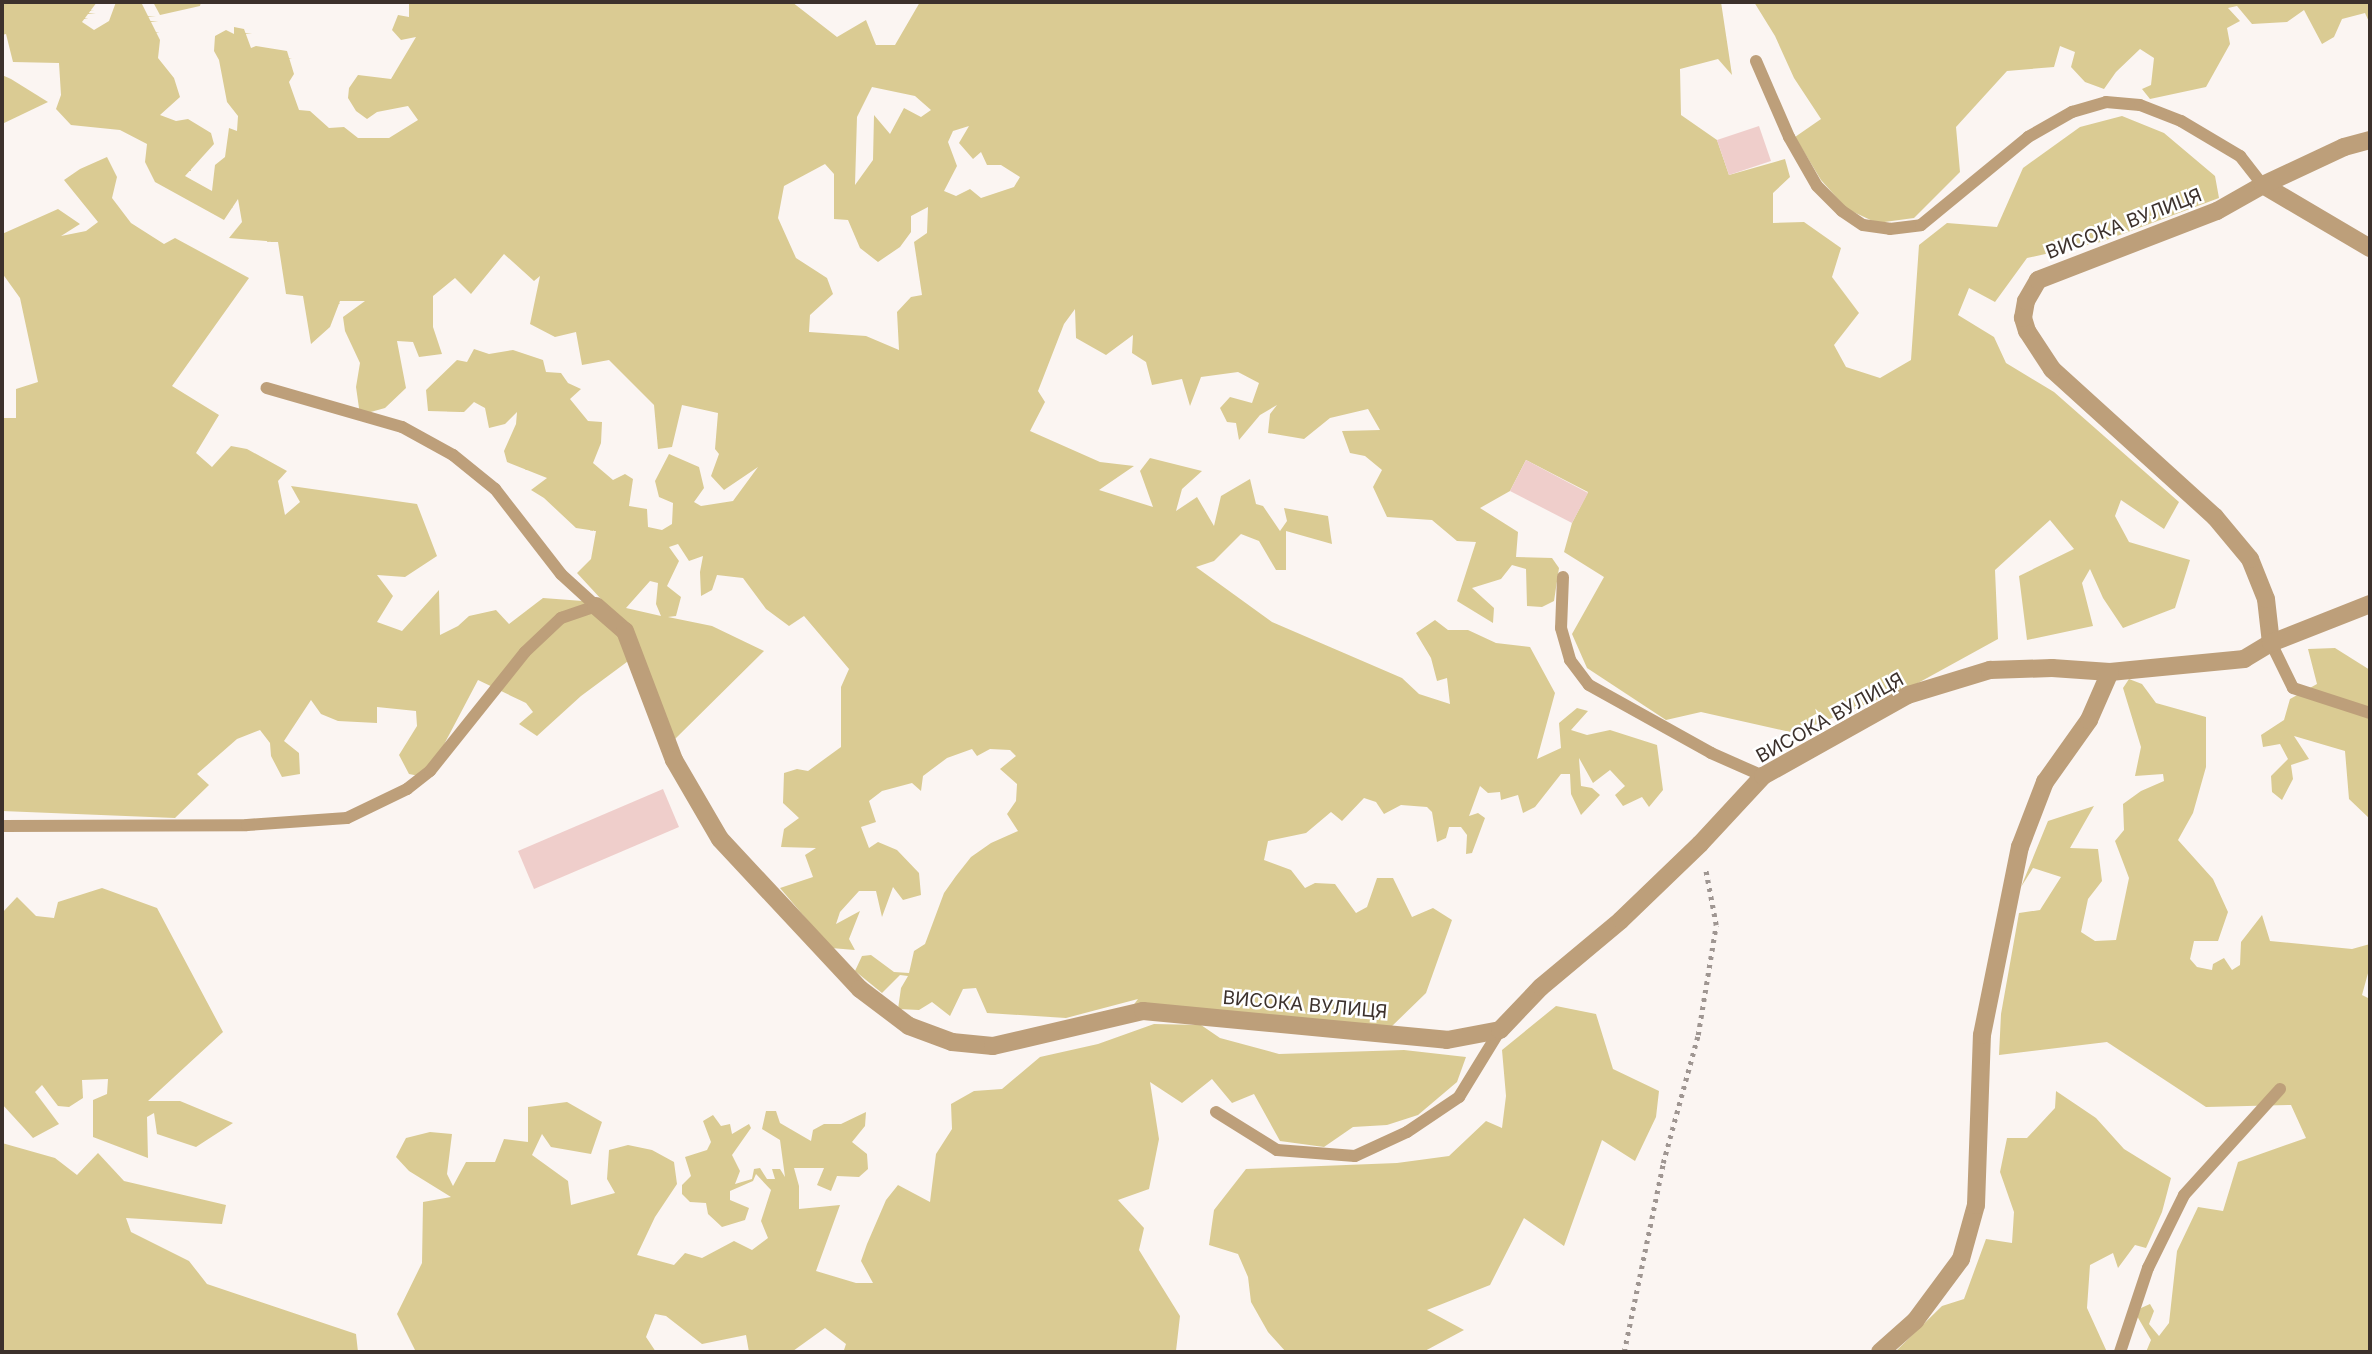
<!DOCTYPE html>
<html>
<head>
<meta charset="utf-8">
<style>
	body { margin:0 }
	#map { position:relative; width:2372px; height:1354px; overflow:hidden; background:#fbf5f2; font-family:Inter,sans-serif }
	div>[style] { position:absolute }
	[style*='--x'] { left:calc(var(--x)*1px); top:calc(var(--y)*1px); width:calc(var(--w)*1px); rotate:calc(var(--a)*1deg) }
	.green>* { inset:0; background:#dacb93 }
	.building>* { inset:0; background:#efcecb }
	.path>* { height:4.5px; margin-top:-2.25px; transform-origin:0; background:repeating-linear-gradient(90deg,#9f9692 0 3.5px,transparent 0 8.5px) }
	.lane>* { height:12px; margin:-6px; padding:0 6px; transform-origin:6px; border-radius:6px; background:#bd9f7a }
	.street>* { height:18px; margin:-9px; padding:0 9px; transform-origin:9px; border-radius:9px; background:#bd9f7a }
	span { translate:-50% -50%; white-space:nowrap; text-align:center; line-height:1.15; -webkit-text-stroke:5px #fff; paint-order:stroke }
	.street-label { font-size:19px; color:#3c312c }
	.frame { position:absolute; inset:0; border:4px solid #3c312c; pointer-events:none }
</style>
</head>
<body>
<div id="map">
	<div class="green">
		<i style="clip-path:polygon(evenodd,2px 2px,97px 2px,82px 22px,94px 30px,109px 21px,116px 2px,141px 2px,160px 40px,158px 58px,174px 78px,180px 97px,160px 115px,176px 121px,188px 119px,211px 133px,214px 144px,185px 176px,212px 191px,215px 165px,225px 157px,229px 128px,237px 131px,238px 116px,227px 102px,219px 60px,214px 51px,215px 36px,226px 30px,234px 34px,234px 27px,244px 29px,251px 48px,256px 46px,287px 51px,294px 74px,289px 82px,299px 110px,310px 111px,329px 128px,344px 127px,358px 138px,389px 138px,418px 120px,408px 106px,377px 112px,367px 119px,356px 111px,348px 98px,349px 88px,358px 75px,391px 79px,416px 37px,401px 40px,392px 30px,398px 15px,409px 17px,409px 2px,792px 2px,837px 37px,866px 20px,876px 45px,895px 45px,920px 2px,1721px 2px,1732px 75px,1718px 59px,1680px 69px,1681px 115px,1717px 140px,1729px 175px,1785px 159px,1790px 177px,1773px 193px,1773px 223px,1804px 222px,1841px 248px,1832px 277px,1859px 313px,1834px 345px,1846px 367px,1880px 378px,1911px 360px,1919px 245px,1947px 223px,1997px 227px,2023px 168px,2080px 127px,2122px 116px,2164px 133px,2215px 176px,2219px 198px,2101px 242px,2027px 258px,1995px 302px,1969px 288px,1958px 315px,1994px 337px,2006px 363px,2054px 392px,2179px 502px,2164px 529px,2121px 500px,2115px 516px,2129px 542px,2190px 560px,2175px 608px,2123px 628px,2103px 598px,2090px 569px,2082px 583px,2093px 626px,2027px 640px,2019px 576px,2074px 549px,2050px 520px,1995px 570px,1998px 639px,1918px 683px,1795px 733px,1701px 712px,1666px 720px,1587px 668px,1572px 634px,1604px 577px,1564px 552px,1572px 523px,1588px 492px,1526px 460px,1510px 491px,1480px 508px,1518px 532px,1516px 557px,1552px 558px,1559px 568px,1554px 601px,1542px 607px,1527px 606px,1526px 569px,1512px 565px,1501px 579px,1472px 588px,1494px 608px,1493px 623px,1457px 601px,1476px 542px,1457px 541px,1432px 520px,1387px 517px,1373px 487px,1382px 470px,1365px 456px,1350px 453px,1342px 431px,1380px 430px,1368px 409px,1330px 418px,1304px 439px,1268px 433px,1270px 414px,1277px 405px,1260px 415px,1239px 440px,1236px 423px,1227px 422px,1220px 408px,1230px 397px,1252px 403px,1259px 383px,1238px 372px,1201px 377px,1190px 406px,1182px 379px,1152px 385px,1146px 362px,1132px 353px,1133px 335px,1106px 355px,1076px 338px,1075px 309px,1064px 324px,1038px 391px,1045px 402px,1030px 431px,1100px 462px,1134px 466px,1099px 490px,1153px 507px,1140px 471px,1150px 458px,1202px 471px,1182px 489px,1176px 511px,1197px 497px,1214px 526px,1221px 496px,1250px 479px,1256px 504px,1263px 506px,1280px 531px,1287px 521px,1284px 508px,1328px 516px,1332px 544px,1286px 531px,1286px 570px,1276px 570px,1259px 541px,1241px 534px,1214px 561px,1196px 567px,1272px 622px,1402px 678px,1419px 694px,1450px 704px,1447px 678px,1437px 681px,1431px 658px,1416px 633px,1435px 620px,1448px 630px,1468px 630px,1496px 643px,1530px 647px,1555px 693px,1537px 759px,1561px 748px,1559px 723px,1577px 708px,1588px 711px,1571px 730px,1587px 735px,1610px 730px,1657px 745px,1663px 790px,1649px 807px,1642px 797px,1623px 806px,1615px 795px,1625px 786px,1610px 770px,1593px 783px,1579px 758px,1581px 786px,1592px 788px,1600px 795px,1581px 815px,1571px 794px,1570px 774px,1561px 774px,1535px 807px,1523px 813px,1518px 795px,1501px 800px,1500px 792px,1488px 793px,1480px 786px,1469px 816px,1478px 813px,1485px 818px,1472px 853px,1466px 854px,1467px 835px,1461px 827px,1449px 827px,1446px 838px,1437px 842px,1432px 812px,1427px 807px,1401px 805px,1384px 814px,1376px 802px,1364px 798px,1342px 821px,1331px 812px,1306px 833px,1268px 841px,1264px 860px,1291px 870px,1305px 888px,1315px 883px,1335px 884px,1356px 913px,1367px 907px,1377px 878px,1393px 878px,1412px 917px,1433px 908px,1452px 920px,1426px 993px,1389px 1029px,1129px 1011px,1138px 999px,1066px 1018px,987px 1013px,976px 988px,963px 989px,950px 1016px,932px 1002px,919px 1010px,898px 1009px,901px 988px,908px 976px,900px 975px,882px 993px,855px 971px,862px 956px,871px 955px,894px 972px,909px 973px,914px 951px,925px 944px,944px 893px,956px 876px,971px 857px,991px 843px,1018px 831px,1007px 814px,1016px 801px,1017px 784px,1000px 769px,1016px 756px,1010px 750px,990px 749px,977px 756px,972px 749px,947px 758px,923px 776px,921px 791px,912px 783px,882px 791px,869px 801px,876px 822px,861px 827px,869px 848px,878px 842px,897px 850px,919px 873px,921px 895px,903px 900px,893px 887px,882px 917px,876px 891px,859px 891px,840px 912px,836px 924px,860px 911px,849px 939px,855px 950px,831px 948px,780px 888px,813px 877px,805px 855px,816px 848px,781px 847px,784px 829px,799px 818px,783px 803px,784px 773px,797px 769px,808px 771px,841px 747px,841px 687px,849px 669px,804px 616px,789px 626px,766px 609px,743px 578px,717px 575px,712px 590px,701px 596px,700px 572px,703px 556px,689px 561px,678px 544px,669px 547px,679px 561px,667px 586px,681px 597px,676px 616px,668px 617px,712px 626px,764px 651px,675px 739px,639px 653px,581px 696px,537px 736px,519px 724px,533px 712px,526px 703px,478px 680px,430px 771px,419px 776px,409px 774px,399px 755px,417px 726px,416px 711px,377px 707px,377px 723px,338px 721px,321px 714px,311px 700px,284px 741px,299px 753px,300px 774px,282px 777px,271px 756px,270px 743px,260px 730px,237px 739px,197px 774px,209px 785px,175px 818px,2px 811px,2px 418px,16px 418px,16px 389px,38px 382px,20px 298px,2px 273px,2px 234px,58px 209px,80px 224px,61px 236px,86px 231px,98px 222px,64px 180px,80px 169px,107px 157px,117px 177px,112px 198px,131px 223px,164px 244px,175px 238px,249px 278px,172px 386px,219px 415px,196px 453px,212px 467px,231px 446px,247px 449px,287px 471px,278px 481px,285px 515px,300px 502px,291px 486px,417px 504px,437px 556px,405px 577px,377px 575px,393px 596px,377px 622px,402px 631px,439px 590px,440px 635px,458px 626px,469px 616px,496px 610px,509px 624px,543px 598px,596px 602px,601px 599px,577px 573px,591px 559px,596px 531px,576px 528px,544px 498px,531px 490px,547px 478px,507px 462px,504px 451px,516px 424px,517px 412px,505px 424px,489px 428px,485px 408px,474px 402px,464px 412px,428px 411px,426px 390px,457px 360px,467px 362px,474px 349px,489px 354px,513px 350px,543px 360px,546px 372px,561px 373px,568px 383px,581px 389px,570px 399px,588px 421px,602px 422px,601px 443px,593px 463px,613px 480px,625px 474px,633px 479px,629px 506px,647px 509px,648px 527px,662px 530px,672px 524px,673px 503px,659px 497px,655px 481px,669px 454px,699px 467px,704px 488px,694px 502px,701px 506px,733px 501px,758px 467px,724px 490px,711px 476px,719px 454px,715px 449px,718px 413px,682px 405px,672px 447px,658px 449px,654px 405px,609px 360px,582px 365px,576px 332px,555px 337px,530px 324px,540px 276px,534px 281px,504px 254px,471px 294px,455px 278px,433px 296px,433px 327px,442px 354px,419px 357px,413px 342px,397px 341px,406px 388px,385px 408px,360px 415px,356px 387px,360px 363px,345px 331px,343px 317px,365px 301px,340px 301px,330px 327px,311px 344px,303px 296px,286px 294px,278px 242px,229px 238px,242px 222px,238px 199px,224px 220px,155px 182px,145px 162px,147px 144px,120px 130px,71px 125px,56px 109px,61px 95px,59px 63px,13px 62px,6px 34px,2px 35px,2px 2px,872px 87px,915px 96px,931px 110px,921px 117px,904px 108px,890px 134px,874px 115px,873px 160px,855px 185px,857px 117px,872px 87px,2px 2px,969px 126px,959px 143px,973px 159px,981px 152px,987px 165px,1001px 165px,1020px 177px,1014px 187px,981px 198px,970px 189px,956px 196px,944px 191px,957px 166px,948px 142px,953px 131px,969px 126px,2px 2px,825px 164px,834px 174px,834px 219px,848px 220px,860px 248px,878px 262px,900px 247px,911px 232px,911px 216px,928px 207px,927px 233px,914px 242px,922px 295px,911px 297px,897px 312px,899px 350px,866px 336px,809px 332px,810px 315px,833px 294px,827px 278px,796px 258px,778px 218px,784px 186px,825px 164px,2px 2px,650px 581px,658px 583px,656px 604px,661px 616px,626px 608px,650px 581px)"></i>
		<i style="clip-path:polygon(153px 2px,201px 2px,200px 6px,160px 15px)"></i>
		<i style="clip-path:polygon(1754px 2px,2370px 2px,2370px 24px,2365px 13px,2342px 19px,2334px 37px,2322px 44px,2304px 10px,2287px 22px,2252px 24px,2237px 6px,2228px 8px,2240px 21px,2227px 28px,2230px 44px,2206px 87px,2150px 99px,2142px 89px,2151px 85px,2154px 58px,2140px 49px,2116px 72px,2104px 89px,2085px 82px,2071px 67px,2075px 52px,2060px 46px,2054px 67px,2007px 71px,1956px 127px,1960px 172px,1914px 218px,1877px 223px,1847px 209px,1821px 180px,1795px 137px,1821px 119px,1794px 78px,1775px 36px)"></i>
		<i style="clip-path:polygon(2px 75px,11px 79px,48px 102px,2px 124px)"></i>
		<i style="clip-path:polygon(2335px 648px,2370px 670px,2370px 819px,2349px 799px,2345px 751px,2294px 736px,2309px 759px,2291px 765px,2293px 779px,2282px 800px,2272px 792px,2271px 776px,2288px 759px,2280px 744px,2263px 747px,2261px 735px,2284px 720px,2290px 699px,2317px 684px,2308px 649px)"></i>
		<i style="clip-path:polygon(2129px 679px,2142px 684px,2156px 703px,2206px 717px,2206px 767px,2193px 813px,2178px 840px,2213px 879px,2228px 912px,2218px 941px,2194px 941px,2190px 959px,2197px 967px,2212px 970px,2213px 964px,2224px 958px,2232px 970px,2240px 965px,2241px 942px,2262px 915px,2270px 941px,2352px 949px,2370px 944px,2370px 966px,2362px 995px,2370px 999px,2370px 1352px,2146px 1352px,2151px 1340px,2137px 1316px,2141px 1308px,2150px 1304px,2154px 1311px,2149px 1324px,2159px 1336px,2169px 1323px,2177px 1251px,2198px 1207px,2223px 1211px,2238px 1162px,2306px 1138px,2291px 1105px,2206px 1107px,2107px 1042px,1999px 1055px,2001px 1014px,2019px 913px,2040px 910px,2061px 877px,2033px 868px,2021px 887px,2048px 821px,2094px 806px,2070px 848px,2098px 849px,2102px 881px,2088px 899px,2081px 932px,2095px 941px,2116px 940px,2129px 878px,2115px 841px,2124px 830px,2123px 804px,2141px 791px,2164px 781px,2163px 774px,2135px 776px,2141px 747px,2123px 688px)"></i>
		<i style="clip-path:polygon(102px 888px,157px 908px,223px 1032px,148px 1101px,180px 1101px,233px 1123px,196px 1147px,157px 1134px,154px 1113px,147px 1117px,148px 1158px,93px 1137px,93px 1100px,107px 1094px,108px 1079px,82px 1080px,83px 1098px,69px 1107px,58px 1106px,42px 1085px,35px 1092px,59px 1124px,33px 1138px,2px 1104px,2px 913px,17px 897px,36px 916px,54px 918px,58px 902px)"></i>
		<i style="clip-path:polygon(1556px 1006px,1596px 1014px,1613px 1069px,1659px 1091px,1656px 1117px,1635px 1161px,1602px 1140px,1564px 1246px,1524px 1218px,1490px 1285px,1427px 1310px,1464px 1330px,1423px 1352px,1286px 1352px,1268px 1332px,1251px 1302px,1248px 1277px,1238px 1254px,1209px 1245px,1214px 1210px,1246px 1169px,1397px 1163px,1449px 1156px,1486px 1121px,1502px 1128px,1506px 1096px,1502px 1050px)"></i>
		<i style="clip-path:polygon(1154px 1024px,1201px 1025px,1220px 1038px,1279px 1054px,1404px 1050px,1466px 1057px,1457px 1082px,1418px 1115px,1387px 1125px,1353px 1127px,1324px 1147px,1280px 1141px,1254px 1094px,1232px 1103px,1212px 1079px,1182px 1103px,1150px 1082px,1159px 1139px,1149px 1189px,1118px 1200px,1144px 1228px,1139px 1250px,1180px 1316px,1176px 1351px,1193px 1352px,844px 1350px,846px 1344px,825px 1328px,793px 1351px,749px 1352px,746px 1335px,702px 1344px,666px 1316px,655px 1314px,646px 1337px,656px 1352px,416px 1352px,397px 1314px,422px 1263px,423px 1202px,451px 1197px,409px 1171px,396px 1157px,406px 1138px,430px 1132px,452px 1134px,447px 1174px,453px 1186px,466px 1162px,495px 1162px,504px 1139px,528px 1142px,528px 1107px,567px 1102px,602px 1122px,591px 1154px,551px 1147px,542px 1134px,532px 1155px,568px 1181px,571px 1205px,615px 1193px,607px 1179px,609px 1150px,628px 1145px,652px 1150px,674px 1162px,677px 1184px,655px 1217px,637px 1255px,674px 1265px,685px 1253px,702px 1258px,734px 1241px,752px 1250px,768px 1238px,761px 1221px,771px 1190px,756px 1174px,753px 1181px,730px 1191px,730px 1200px,749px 1208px,745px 1220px,722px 1227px,708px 1214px,706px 1203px,690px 1202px,682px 1194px,682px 1185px,691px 1176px,685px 1157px,707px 1150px,711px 1142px,703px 1121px,713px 1115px,721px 1126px,730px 1124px,732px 1134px,749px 1124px,751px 1128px,732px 1155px,740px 1171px,735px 1184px,752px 1179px,754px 1169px,760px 1168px,767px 1179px,775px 1179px,772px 1169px,780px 1169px,785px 1177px,780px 1140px,762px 1129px,766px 1111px,776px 1111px,780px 1123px,811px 1141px,813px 1130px,824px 1124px,841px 1124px,866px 1112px,865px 1126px,852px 1142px,867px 1154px,868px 1169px,859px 1177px,837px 1176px,831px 1191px,817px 1185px,824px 1168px,794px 1168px,799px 1186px,799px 1209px,840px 1205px,816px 1271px,856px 1283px,873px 1283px,861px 1261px,867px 1244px,886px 1200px,898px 1185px,930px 1202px,936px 1154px,952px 1129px,951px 1104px,974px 1091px,1002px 1089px,1040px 1057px,1098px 1044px)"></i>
		<i style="clip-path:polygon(2056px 1091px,2096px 1118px,2124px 1149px,2171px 1178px,2162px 1212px,2146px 1248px,2135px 1245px,2118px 1268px,2113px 1253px,2090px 1265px,2087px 1308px,2107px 1352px,1895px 1352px,1942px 1306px,1964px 1299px,1986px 1239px,2012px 1243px,2014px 1212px,2000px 1172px,2007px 1138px,2027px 1138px,2055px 1108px)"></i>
		<i style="clip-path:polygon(2px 1143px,55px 1158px,77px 1175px,98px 1153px,124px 1181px,226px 1205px,222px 1224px,126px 1218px,131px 1232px,189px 1261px,207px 1284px,356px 1334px,358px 1352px,2px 1352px)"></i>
	</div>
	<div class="building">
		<i style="clip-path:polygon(1759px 126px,1771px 161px,1729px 175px,1717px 140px)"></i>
		<i style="clip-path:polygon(1526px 460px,1588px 493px,1572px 523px,1510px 491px)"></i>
		<i style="clip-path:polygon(663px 789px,679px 827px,534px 889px,518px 851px)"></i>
	</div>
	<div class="path">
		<i style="--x:1624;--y:1352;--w:193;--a:-78.3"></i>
		<i style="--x:1663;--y:1163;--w:133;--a:-74.7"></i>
		<i style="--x:1698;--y:1035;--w:111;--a:-80.7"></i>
		<i style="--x:1716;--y:925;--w:59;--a:-100.7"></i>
	</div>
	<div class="lane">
		<i style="--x:1756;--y:61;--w:83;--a:66.5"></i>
		<i style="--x:1789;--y:137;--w:56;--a:60.3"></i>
		<i style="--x:1817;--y:186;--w:35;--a:45"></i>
		<i style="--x:1842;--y:211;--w:25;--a:34"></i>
		<i style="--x:1863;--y:225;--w:27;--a:8"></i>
		<i style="--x:1890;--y:229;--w:31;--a:-7"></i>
		<i style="--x:1921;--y:225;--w:139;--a:-39.4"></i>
		<i style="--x:2028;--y:137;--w:51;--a:-29.6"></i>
		<i style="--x:2072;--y:112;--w:35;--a:-16"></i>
		<i style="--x:2106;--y:102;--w:34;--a:5"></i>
		<i style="--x:2140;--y:105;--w:44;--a:21.3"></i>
		<i style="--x:2181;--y:121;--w:69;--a:30.7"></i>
		<i style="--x:2240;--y:156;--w:37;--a:52"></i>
		<i style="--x:1563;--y:577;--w:51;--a:92.2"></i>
		<i style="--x:1561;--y:628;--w:33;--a:74"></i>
		<i style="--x:1570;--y:660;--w:31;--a:53"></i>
		<i style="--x:1589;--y:685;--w:140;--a:29.1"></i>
		<i style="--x:1711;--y:753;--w:57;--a:23.9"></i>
		<i style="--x:2271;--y:643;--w:50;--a:63.9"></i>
		<i style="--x:2293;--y:688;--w:81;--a:18"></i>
		<i style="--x:2;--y:826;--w:245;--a:-0.2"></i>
		<i style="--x:247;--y:825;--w:100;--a:-4"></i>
		<i style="--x:347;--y:818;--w:67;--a:-25.8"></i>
		<i style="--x:407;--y:789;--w:29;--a:-38"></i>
		<i style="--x:430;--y:771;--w:152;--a:-51.4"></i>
		<i style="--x:525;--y:652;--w:50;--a:-43.4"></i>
		<i style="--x:561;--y:618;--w:37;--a:-19"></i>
		<i style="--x:596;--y:606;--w:47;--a:-137.6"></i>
		<i style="--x:561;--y:574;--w:108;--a:-127.8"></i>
		<i style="--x:495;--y:489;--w:54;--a:-141"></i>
		<i style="--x:453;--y:455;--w:58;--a:-151.2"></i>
		<i style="--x:402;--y:427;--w:141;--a:-163.9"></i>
		<i style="--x:1216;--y:1112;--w:72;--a:31.9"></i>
		<i style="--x:1277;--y:1150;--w:78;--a:4.4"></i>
		<i style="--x:1355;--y:1156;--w:57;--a:-24.8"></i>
		<i style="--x:1407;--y:1132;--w:63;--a:-33.9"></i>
		<i style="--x:1459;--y:1097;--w:79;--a:-58.5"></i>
		<i style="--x:2120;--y:1352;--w:89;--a:-71.6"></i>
		<i style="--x:2148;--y:1268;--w:81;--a:-63.7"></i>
		<i style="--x:2184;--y:1195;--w:143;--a:-47.8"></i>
	</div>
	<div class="street">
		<i style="--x:2263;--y:185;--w:124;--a:30.5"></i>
		<i style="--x:596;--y:606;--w:38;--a:41"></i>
		<i style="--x:625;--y:631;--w:138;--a:69.2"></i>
		<i style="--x:674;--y:760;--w:91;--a:59.8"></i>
		<i style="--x:720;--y:839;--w:205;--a:47"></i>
		<i style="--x:860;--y:989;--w:61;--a:37.1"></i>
		<i style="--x:909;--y:1026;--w:46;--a:20.4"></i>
		<i style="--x:952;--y:1042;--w:41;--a:5.6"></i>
		<i style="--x:993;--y:1046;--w:154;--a:-13.1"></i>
		<i style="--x:1143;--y:1011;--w:305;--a:5.4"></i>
		<i style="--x:1447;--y:1040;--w:54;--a:-10.7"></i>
		<i style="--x:1500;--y:1030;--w:59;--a:-46.4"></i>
		<i style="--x:1541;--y:987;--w:104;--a:-39.9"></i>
		<i style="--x:1621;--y:920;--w:110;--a:-43.9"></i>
		<i style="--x:1700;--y:844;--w:93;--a:-47.2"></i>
		<i style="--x:1763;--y:776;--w:166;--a:-29.2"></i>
		<i style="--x:1908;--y:695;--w:86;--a:-17"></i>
		<i style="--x:1990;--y:670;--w:62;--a:-1.8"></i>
		<i style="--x:2052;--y:668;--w:58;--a:3.9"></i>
		<i style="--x:2110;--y:672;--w:135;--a:-5.5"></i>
		<i style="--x:2244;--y:659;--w:31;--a:-31"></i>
		<i style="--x:2271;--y:643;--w:44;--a:-96.5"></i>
		<i style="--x:2266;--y:599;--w:43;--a:-111.8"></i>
		<i style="--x:2250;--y:559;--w:55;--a:-129.8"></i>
		<i style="--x:2215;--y:517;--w:220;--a:-137.8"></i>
		<i style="--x:2052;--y:369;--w:45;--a:-123.3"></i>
		<i style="--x:2027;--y:331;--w:14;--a:-107"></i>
		<i style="--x:2023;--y:318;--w:17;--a:-80"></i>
		<i style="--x:2026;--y:301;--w:24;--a:-60"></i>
		<i style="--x:2038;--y:280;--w:192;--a:-21.1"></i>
		<i style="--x:2217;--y:211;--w:53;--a:-29.5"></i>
		<i style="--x:2263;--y:185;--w:89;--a:-25.1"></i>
		<i style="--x:2344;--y:147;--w:27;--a:-15"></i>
		<i style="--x:2271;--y:643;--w:106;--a:-21.5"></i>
		<i style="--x:1880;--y:1352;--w:47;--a:-41.5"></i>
		<i style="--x:1915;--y:1321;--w:77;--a:-53.4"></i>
		<i style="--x:1961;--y:1259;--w:56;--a:-74.5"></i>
		<i style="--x:1976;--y:1205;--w:170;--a:-88"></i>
		<i style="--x:1982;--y:1035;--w:192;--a:-78.6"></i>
		<i style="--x:2020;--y:847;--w:70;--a:-69"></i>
		<i style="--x:2045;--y:782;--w:76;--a:-54.6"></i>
		<i style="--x:2089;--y:720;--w:52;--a:-66.4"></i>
	</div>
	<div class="street-label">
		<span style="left:2124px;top:224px;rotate:-21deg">ВИСОКА ВУЛИЦЯ</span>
		<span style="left:1830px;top:718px;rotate:-29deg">ВИСОКА ВУЛИЦЯ</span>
		<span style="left:1305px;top:1005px;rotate:5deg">ВИСОКА ВУЛИЦЯ</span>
	</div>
	<div class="frame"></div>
</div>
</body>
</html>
